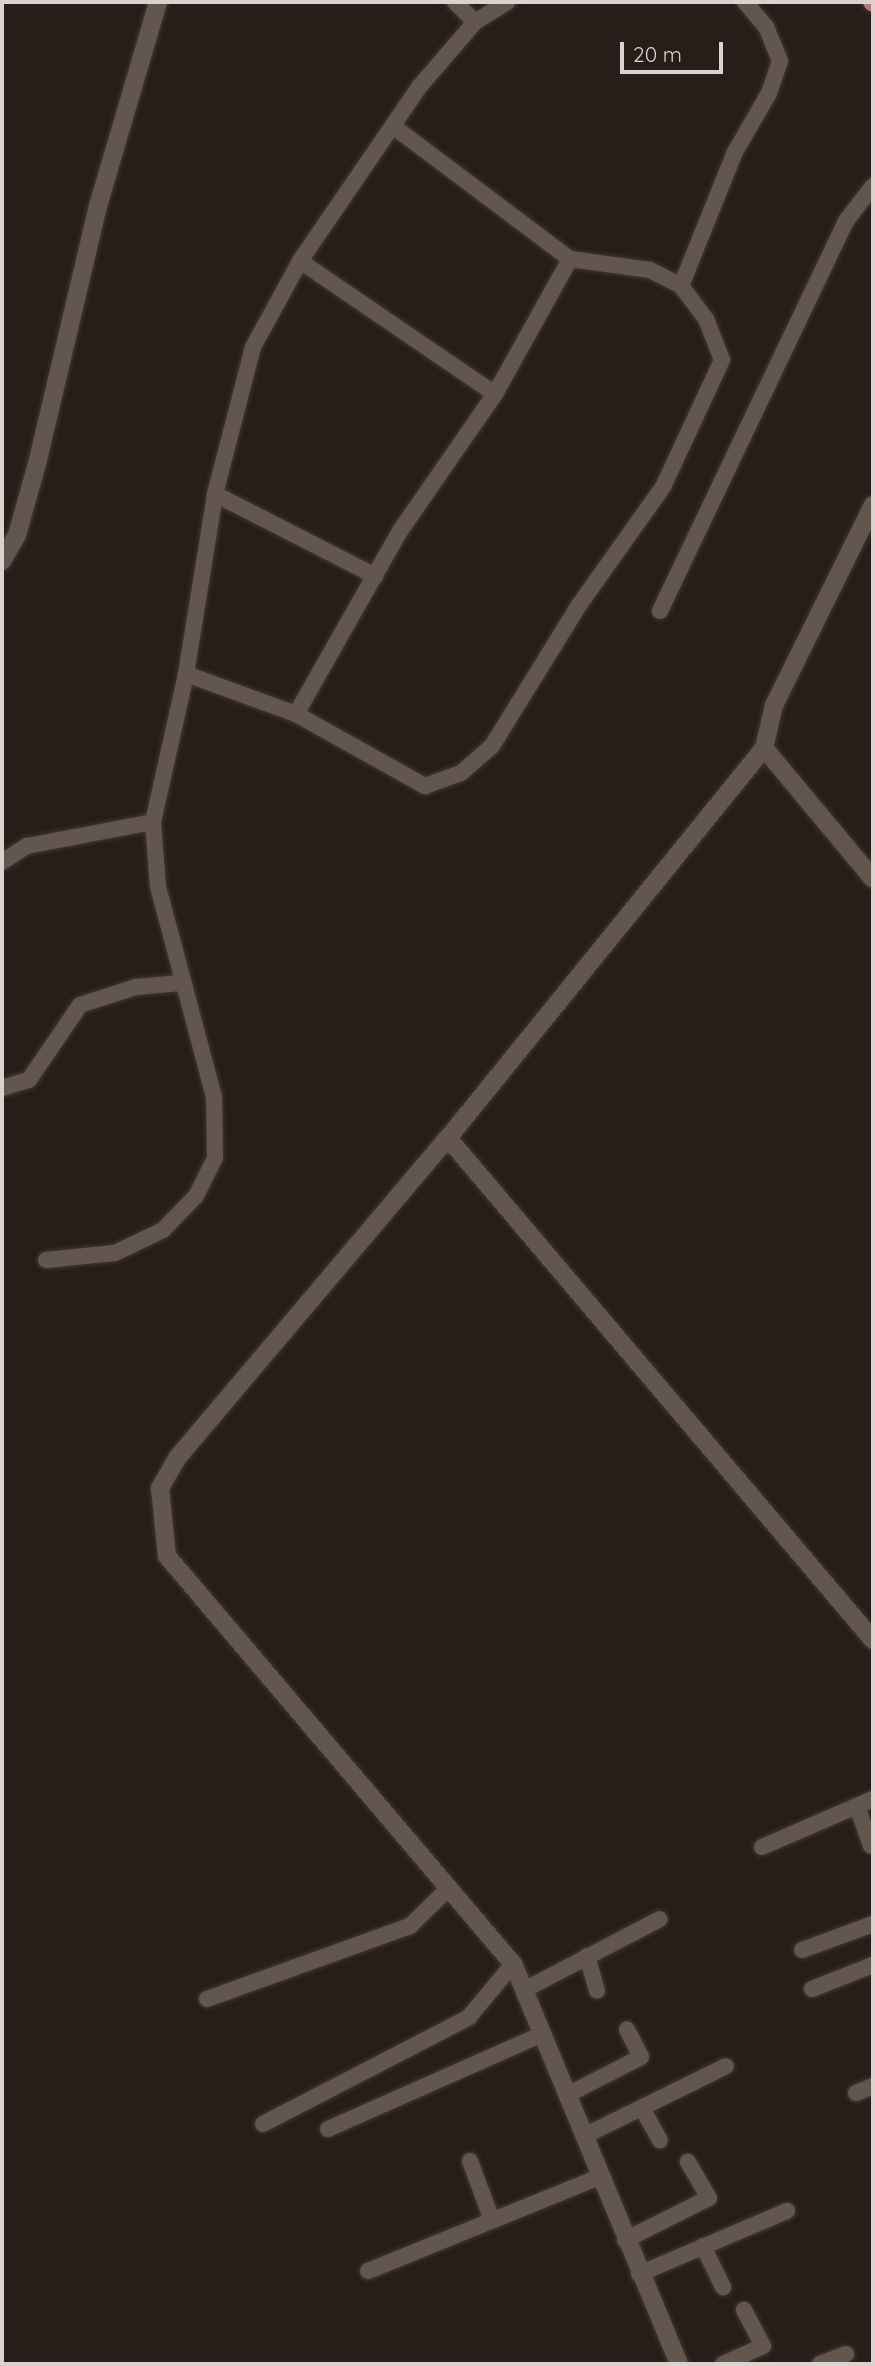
<!DOCTYPE html>
<html>
<head>
<meta charset="utf-8">
<style>
	body { margin:0 }
	#map { position:relative; width:875px; height:2366px; overflow:hidden; background:#281d18; font-family:Quicksand,sans-serif }
	div>[style] { position:absolute }
	[style*='--x'] { left:calc(var(--x)*1px); top:calc(var(--y)*1px); width:calc(var(--w)*1px); rotate:calc(var(--a)*1deg) }
	.roads { filter:drop-shadow(0 0 2px #413834) drop-shadow(0 0 2px #413834) }
	.service>* { height:16px; margin:-8px; padding:0 8px; transform-origin:8px; border-radius:8px; background:#63564f }
	.minor>* { height:18px; margin:-9px; padding:0 9px; transform-origin:9px; border-radius:9px; background:#63564f }
	.primary>* { height:18px; margin:-9px; padding:0 9px; transform-origin:9px; border-radius:9px; background:#be7975 }
	span { translate:-50% -50%; white-space:nowrap; text-align:center; line-height:1.15; -webkit-text-stroke:5px #281d18; paint-order:stroke }
	.frame { position:absolute; inset:0; border:4px solid #dad2ce; pointer-events:none }
	.scale { position:absolute; left:620px; top:42px; width:103px; height:32px; box-sizing:border-box; border:4px solid #dad2ce; border-top:0; padding-left:9px; font-size:21px; line-height:24px; white-space:nowrap; color:#dad2ce; -webkit-text-stroke:5px #281d18; paint-order:stroke }
</style>
</head>
<body>
<div id="map">
	<div class="roads">
		<div class="service">
			<i style="--x:455;--y:2;--w:28;--a:45"></i>
			<i style="--x:394;--y:127;--w:220;--a:36.9"></i>
			<i style="--x:570;--y:259;--w:81;--a:7.8"></i>
			<i style="--x:650;--y:270;--w:35;--a:27"></i>
			<i style="--x:300;--y:261;--w:236;--a:34.3"></i>
			<i style="--x:495;--y:394;--w:154;--a:-60.9"></i>
			<i style="--x:215;--y:494;--w:180;--a:27.1"></i>
			<i style="--x:660;--y:611;--w:432;--a:-64.5"></i>
			<i style="--x:846;--y:221;--w:44;--a:-52.4"></i>
			<i style="--x:186;--y:674;--w:117;--a:20"></i>
			<i style="--x:296;--y:714;--w:148;--a:29.2"></i>
			<i style="--x:425;--y:786;--w:38;--a:-20"></i>
			<i style="--x:461;--y:773;--w:41;--a:-41.1"></i>
			<i style="--x:492;--y:746;--w:166;--a:-58.3"></i>
			<i style="--x:579;--y:605;--w:145;--a:-54.6"></i>
			<i style="--x:663;--y:487;--w:140;--a:-65.1"></i>
			<i style="--x:722;--y:360;--w:44;--a:-111.3"></i>
			<i style="--x:706;--y:319;--w:41;--a:-127.1"></i>
			<i style="--x:681;--y:286;--w:144;--a:-68.1"></i>
			<i style="--x:735;--y:152;--w:68;--a:-60"></i>
			<i style="--x:769;--y:93;--w:34;--a:-71"></i>
			<i style="--x:780;--y:61;--w:37;--a:-112"></i>
			<i style="--x:766;--y:27;--w:33;--a:-130"></i>
			<i style="--x:296;--y:714;--w:210;--a:-60.4"></i>
			<i style="--x:400;--y:531;--w:167;--a:-55.3"></i>
			<i style="--x:2;--y:862;--w:30;--a:-33"></i>
			<i style="--x:27;--y:846;--w:128;--a:-10.8"></i>
			<i style="--x:2;--y:1088;--w:28;--a:-17"></i>
			<i style="--x:29;--y:1080;--w:91;--a:-55.8"></i>
			<i style="--x:80;--y:1005;--w:59;--a:-17.8"></i>
			<i style="--x:136;--y:987;--w:45;--a:-5.1"></i>
			<i style="--x:46;--y:1260;--w:69;--a:-5.8"></i>
			<i style="--x:115;--y:1253;--w:53;--a:-25.6"></i>
			<i style="--x:163;--y:1230;--w:47;--a:-45.9"></i>
			<i style="--x:196;--y:1196;--w:42;--a:-63.4"></i>
			<i style="--x:215;--y:1158;--w:61;--a:-90.9"></i>
			<i style="--x:214;--y:1097;--w:217;--a:-104.9"></i>
			<i style="--x:158;--y:887;--w:65;--a:-94.4"></i>
			<i style="--x:153;--y:822;--w:152;--a:-77.4"></i>
			<i style="--x:186;--y:674;--w:182;--a:-80.8"></i>
			<i style="--x:215;--y:494;--w:152;--a:-75.5"></i>
			<i style="--x:253;--y:347;--w:98;--a:-61.3"></i>
			<i style="--x:300;--y:261;--w:212;--a:-55.6"></i>
			<i style="--x:420;--y:86;--w:84;--a:-49.3"></i>
			<i style="--x:475;--y:22;--w:38;--a:-32"></i>
			<i style="--x:857;--y:1806;--w:42;--a:70.7"></i>
			<i style="--x:762;--y:1847;--w:121;--a:-23.4"></i>
			<i style="--x:802;--y:1950;--w:76;--a:-20.1"></i>
			<i style="--x:587;--y:1956;--w:36;--a:74"></i>
			<i style="--x:812;--y:1989;--w:66;--a:-21.5"></i>
			<i style="--x:524;--y:1990;--w:153;--a:-27.6"></i>
			<i style="--x:207;--y:1999;--w:216;--a:-19.8"></i>
			<i style="--x:410;--y:1926;--w:54;--a:-44.3"></i>
			<i style="--x:856;--y:2093;--w:18;--a:-22"></i>
			<i style="--x:567;--y:2095;--w:83;--a:-27.2"></i>
			<i style="--x:641;--y:2057;--w:31;--a:-117"></i>
			<i style="--x:642;--y:2108;--w:37;--a:61"></i>
			<i style="--x:263;--y:2124;--w:232;--a:-27.4"></i>
			<i style="--x:469;--y:2017;--w:69;--a:-50.3"></i>
			<i style="--x:328;--y:2129;--w:234;--a:-23.9"></i>
			<i style="--x:584;--y:2136;--w:158;--a:-26.2"></i>
			<i style="--x:470;--y:2161;--w:63;--a:69.6"></i>
			<i style="--x:625;--y:2240;--w:94;--a:-26.6"></i>
			<i style="--x:709;--y:2198;--w:42;--a:-120.3"></i>
			<i style="--x:703;--y:2246;--w:46;--a:64"></i>
			<i style="--x:368;--y:2271;--w:250;--a:-22.1"></i>
			<i style="--x:639;--y:2274;--w:161;--a:-23.1"></i>
			<i style="--x:723;--y:2364;--w:44;--a:-24.2"></i>
			<i style="--x:763;--y:2346;--w:41;--a:-117.8"></i>
			<i style="--x:820;--y:2364;--w:28;--a:-21"></i>
		</div>
		<div class="minor">
			<i style="--x:873;--y:505;--w:223;--a:116.3"></i>
			<i style="--x:774;--y:705;--w:44;--a:103.1"></i>
			<i style="--x:764;--y:748;--w:170;--a:50.2"></i>
			<i style="--x:2;--y:561;--w:30;--a:-60"></i>
			<i style="--x:17;--y:535;--w:74;--a:-74.3"></i>
			<i style="--x:37;--y:464;--w:265;--a:-76.7"></i>
			<i style="--x:98;--y:206;--w:213;--a:-73.6"></i>
			<i style="--x:448;--y:1138;--w:658;--a:49.75"></i>
			<i style="--x:679;--y:2364;--w:433;--a:-112.5"></i>
			<i style="--x:513;--y:1964;--w:535;--a:-130.3"></i>
			<i style="--x:167;--y:1556;--w:68;--a:-95.9"></i>
			<i style="--x:160;--y:1488;--w:36;--a:-60"></i>
			<i style="--x:178;--y:1457;--w:418;--a:-49.8"></i>
			<i style="--x:448;--y:1138;--w:502;--a:-50.98"></i>
		</div>
		<div class="primary">
			<i style="--x:872;--y:2;--w:1;--a:45"></i>
		</div>
	</div>
	<div class="frame"></div>
	<div class="scale">20 m</div>
</div>
</body>
</html>
